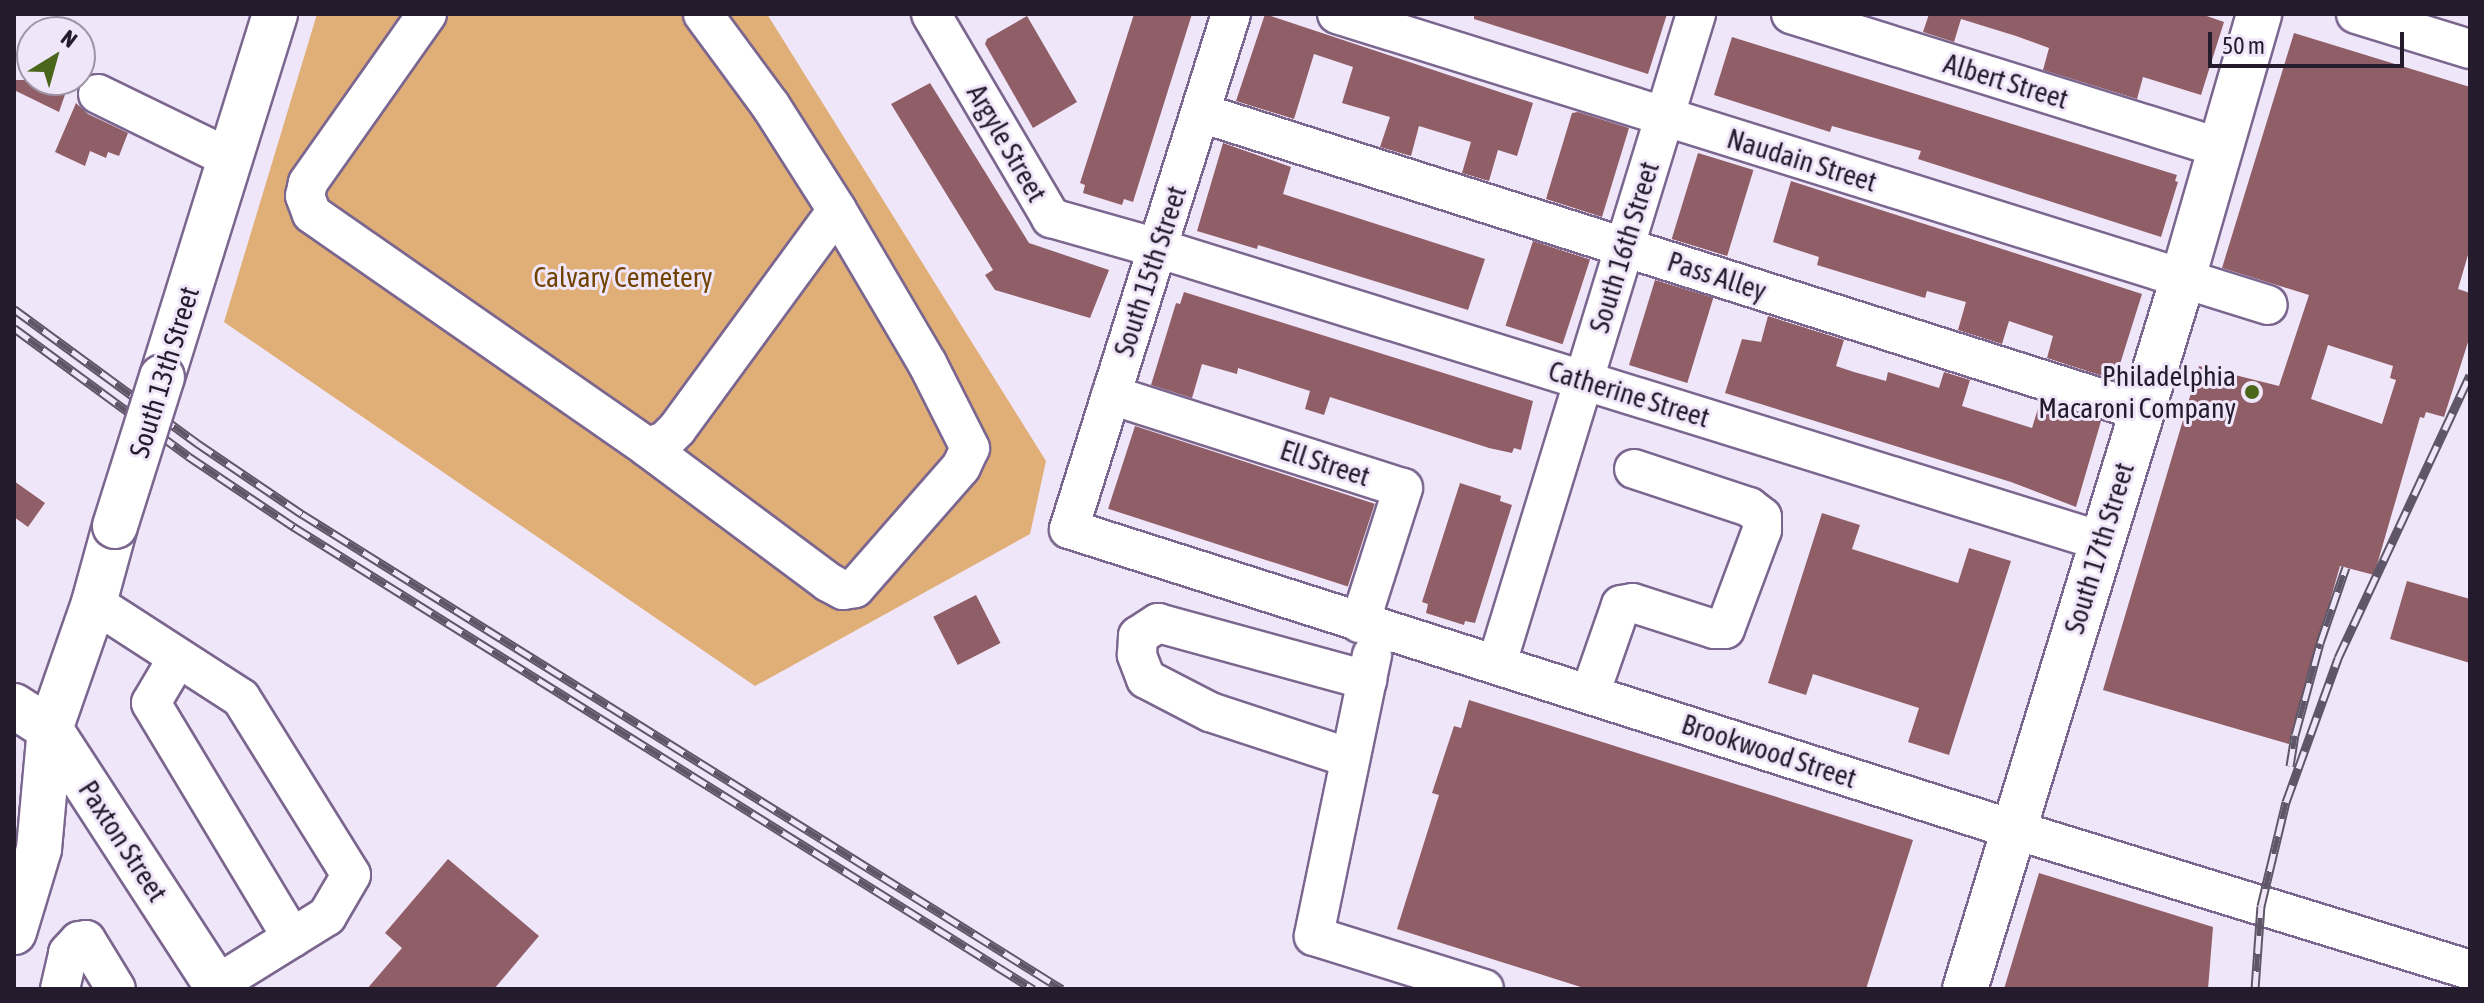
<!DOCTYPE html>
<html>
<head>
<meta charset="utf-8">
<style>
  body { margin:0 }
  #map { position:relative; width:2484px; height:1003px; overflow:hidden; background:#f0e6f9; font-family:"Asap Condensed",sans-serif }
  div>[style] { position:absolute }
  .green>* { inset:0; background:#e0ae77 }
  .building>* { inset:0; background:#905e67; transform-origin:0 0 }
  .roads { filter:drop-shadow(2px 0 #7b668f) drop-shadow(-2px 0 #7b668f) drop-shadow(0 2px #7b668f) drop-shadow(0 -2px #7b668f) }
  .minor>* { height:38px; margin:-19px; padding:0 19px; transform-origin:19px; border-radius:19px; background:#fff }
  .major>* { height:44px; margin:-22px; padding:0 22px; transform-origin:22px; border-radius:22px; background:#fff }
  .highway>* { height:44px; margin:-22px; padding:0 22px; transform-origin:22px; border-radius:22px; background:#fff }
  .rail>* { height:9px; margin-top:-4.5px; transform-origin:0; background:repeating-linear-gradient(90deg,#f0e6f9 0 18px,#5f5667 0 36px); box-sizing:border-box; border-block:2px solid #5f5667 }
  .bridges { filter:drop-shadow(2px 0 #7b668f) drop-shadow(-2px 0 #7b668f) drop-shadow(0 2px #7b668f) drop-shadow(0 -2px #7b668f) }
  .major-bridge>* { height:44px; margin:-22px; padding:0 22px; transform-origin:22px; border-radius:22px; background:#fff }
  .dots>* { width:22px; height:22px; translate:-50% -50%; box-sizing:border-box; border:4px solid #f0e6f9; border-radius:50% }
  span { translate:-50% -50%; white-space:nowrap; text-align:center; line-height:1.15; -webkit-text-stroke:6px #f0e6f9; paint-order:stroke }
  .street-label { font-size:28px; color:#241c2c }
  .park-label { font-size:28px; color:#704300 }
  .poi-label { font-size:28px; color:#241c2c }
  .right { translate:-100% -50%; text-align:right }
  .frame { position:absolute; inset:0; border:16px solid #241c2c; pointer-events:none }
  .north { position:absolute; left:16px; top:16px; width:80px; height:80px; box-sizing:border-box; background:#f0e6f9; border:2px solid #9e95a7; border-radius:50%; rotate:37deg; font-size:22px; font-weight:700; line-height:32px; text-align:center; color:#241c2c }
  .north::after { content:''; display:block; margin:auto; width:28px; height:36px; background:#49661a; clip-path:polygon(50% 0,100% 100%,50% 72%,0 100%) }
  .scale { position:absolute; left:2208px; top:32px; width:196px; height:36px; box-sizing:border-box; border:4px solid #241c2c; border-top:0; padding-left:10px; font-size:24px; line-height:28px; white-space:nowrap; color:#241c2c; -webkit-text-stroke:6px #f0e6f9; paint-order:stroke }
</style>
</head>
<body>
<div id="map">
  <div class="green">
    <div style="clip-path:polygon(317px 14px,767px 14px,1046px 461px,1030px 534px,755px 686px,224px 322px)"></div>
  </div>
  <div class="building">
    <div style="clip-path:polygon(1134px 14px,1192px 14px,1133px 202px,1124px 199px,1122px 205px,1083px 193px,1085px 185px,1080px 183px)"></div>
    <div style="clip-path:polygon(1265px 14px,1533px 103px,1517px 156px,1498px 150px,1489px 181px,1462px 173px,1471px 142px,1419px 126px,1411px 156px,1380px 147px,1390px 117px,1342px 103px,1353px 67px,1314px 54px,1294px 119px,1236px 101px)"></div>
    <div style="clip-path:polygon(1474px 14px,1667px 14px,1648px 74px,1474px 19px)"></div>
    <div style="clip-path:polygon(1929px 14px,2201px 14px,2224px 22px,2201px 95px,2143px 77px,2137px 99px,2043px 70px,2049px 48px,2016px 36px,1961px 19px,1954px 42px,1923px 32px)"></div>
    <div style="clip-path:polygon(1027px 16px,1077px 102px,1033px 128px,985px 44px,987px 39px)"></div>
    <div style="clip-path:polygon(evenodd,2294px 33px,2470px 87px,2470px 248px,2458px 289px,2470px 293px,2470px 336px,2444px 417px,2426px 412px,2424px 418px,2420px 417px,2374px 575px,2340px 566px,2289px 744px,2103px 690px,2199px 366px,2279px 386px,2309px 295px,2222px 268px,2294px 33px,2328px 345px,2393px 366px,2390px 378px,2396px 380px,2382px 424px,2311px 399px,2328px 345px)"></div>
    <div style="clip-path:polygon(1732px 37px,2177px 175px,2175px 181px,2178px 182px,2161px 237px,1918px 159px,1921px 151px,1832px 126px,1830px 132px,1714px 95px)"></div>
    <div style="clip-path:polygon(14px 80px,70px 80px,59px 112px,14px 90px)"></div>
    <div style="clip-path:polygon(930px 83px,1029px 243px,1109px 270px,1090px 318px,995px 290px,985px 275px,993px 270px,891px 104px)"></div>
    <div style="clip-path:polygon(76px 103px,88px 114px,128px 133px,119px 156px,108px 152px,106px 158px,90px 151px,85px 166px,55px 152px)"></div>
    <div style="clip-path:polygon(1578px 112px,1629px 128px,1602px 217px,1546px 199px,1572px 113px)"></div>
    <div style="clip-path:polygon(1223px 143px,1291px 167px,1283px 194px,1485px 259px,1468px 310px,1258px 245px,1257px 249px,1197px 231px)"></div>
    <div style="left:1698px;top:153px;width:58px;height:90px;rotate:17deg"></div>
    <div style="clip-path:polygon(1791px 181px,2142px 294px,2115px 380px,2047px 358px,2053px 336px,2009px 321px,2002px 344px,1958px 330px,1966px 302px,1927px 291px,1925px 298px,1817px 265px,1819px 257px,1773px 242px)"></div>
    <div style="left:1533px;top:241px;width:60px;height:89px;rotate:18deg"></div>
    <div style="left:1655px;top:280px;width:61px;height:89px;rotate:17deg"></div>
    <div style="clip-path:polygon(1184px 292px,1533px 401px,1521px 450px,1514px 448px,1512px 453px,1489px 448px,1330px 397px,1324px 415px,1305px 409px,1310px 391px,1238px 368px,1237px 374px,1202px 364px,1192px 398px,1151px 385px,1176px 303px,1180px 304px)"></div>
    <div style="clip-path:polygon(1768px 316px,1844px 340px,1836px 366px,1854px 372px,1886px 381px,1888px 372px,1939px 388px,1944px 372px,1970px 380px,1962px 406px,2032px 428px,2040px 402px,2101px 421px,2076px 507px,2011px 482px,1725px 393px,1742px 339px,1761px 342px)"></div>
    <div style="left:1135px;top:426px;width:252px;height:87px;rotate:18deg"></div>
    <div style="clip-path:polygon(14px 481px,45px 503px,28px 527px,14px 517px)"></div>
    <div style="clip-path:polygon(1460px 483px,1501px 496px,1500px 501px,1512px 505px,1475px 623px,1465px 621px,1464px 625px,1426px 613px,1428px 604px,1422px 602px)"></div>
    <div style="clip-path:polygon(1822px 513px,1860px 525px,1852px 549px,1958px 583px,1969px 548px,2011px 561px,1949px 755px,1908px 742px,1919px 708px,1813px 674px,1806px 695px,1768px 683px)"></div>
    <div style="clip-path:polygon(2407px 581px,2470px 599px,2470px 663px,2390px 639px)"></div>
    <div style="left:976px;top:595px;width:54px;height:48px;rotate:63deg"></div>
    <div style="clip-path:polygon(1469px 700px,1913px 840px,1866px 989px,1587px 989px,1397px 929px,1439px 795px,1432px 793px,1454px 726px,1461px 728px)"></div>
    <div style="clip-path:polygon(448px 859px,539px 936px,494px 989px,367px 989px,402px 948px,385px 933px)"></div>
    <div style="clip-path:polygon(2039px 873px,2213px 927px,2208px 989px,2004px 989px)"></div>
  </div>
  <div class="roads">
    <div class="minor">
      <div style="left:427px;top:14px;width:207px;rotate:125.2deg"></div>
      <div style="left:308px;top:183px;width:13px;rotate:103deg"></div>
      <div style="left:305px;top:196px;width:19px;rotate:69deg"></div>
      <div style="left:312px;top:214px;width:408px;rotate:34.8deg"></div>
      <div style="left:647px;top:447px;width:226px;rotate:36.7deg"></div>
      <div style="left:828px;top:582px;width:17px;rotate:28deg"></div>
      <div style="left:843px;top:590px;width:12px;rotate:-9deg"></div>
      <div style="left:855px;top:588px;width:161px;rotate:-48.8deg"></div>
      <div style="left:961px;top:467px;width:21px;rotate:-65deg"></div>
      <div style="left:970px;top:448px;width:95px;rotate:-116.8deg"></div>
      <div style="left:927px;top:363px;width:178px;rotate:-120.5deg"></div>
      <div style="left:837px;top:210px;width:125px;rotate:-122.5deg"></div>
      <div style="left:770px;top:105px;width:113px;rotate:-126.4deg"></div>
      <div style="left:931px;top:14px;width:237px;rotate:59.5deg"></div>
      <div style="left:1051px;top:218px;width:110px;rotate:15.8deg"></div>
      <div style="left:1157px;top:248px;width:988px;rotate:17.24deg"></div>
      <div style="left:1231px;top:14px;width:540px;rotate:107.46deg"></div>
      <div style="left:1069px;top:529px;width:990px;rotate:17.65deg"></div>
      <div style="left:2012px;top:829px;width:479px;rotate:17.1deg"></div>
      <div style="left:1337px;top:14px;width:975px;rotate:17.36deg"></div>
      <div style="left:1791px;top:14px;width:449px;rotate:17.3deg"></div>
      <div style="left:2356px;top:14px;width:119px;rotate:17.1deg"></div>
      <div style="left:98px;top:94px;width:148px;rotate:26deg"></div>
      <div style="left:1201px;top:113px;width:986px;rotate:17.59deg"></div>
      <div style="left:1111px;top:395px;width:306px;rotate:17.7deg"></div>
      <div style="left:1403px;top:488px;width:142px;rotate:107.7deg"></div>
      <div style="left:647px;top:447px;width:19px;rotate:-18deg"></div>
      <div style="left:665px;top:441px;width:17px;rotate:-45deg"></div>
      <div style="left:677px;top:429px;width:271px;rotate:-53.8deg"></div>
      <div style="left:94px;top:603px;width:175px;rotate:32.9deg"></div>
      <div style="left:241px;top:698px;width:208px;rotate:58.1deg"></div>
      <div style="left:351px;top:875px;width:48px;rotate:120.3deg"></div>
      <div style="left:327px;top:916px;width:131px;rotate:148.1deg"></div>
      <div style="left:1372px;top:655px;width:287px;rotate:101.7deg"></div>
      <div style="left:1314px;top:936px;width:178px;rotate:17.3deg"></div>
      <div style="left:177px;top:659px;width:51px;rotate:120.6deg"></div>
      <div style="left:151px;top:703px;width:274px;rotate:59deg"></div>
      <div style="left:1497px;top:663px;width:679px;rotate:-72.95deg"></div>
      <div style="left:1590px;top:694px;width:94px;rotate:-70.8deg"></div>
      <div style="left:1621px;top:605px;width:12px;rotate:-9deg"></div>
      <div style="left:1633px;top:603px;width:85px;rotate:17.8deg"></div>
      <div style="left:1714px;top:629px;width:11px"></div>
      <div style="left:1725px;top:629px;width:106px;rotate:-69.5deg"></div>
      <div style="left:1762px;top:530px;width:13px;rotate:-90deg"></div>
      <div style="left:1762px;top:517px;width:16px;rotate:-142deg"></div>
      <div style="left:1749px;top:507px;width:121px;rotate:-161.7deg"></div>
      <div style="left:1350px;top:758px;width:147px;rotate:-161.8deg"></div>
      <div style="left:1210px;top:712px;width:72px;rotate:-152.7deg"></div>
      <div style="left:1146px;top:679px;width:26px;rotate:-111deg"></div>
      <div style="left:1137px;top:655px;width:19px;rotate:-87deg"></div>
      <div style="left:1138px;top:636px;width:24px;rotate:-33deg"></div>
      <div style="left:1158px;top:623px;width:217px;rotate:15.3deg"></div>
      <div style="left:60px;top:989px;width:37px;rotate:-77deg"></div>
      <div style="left:68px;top:953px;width:16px;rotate:-47deg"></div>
      <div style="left:79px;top:941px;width:7px;rotate:-8deg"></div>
      <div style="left:86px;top:940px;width:57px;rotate:58.5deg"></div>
    </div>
    <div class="major">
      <div style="left:162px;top:377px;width:380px;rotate:-72.7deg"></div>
      <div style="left:115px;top:526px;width:80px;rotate:105.3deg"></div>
      <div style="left:94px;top:603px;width:133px;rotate:109.2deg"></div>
      <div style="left:50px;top:729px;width:310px;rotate:57deg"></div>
      <div style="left:1965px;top:989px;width:744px;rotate:-72.95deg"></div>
      <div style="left:2183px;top:278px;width:275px;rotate:-73.9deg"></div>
    </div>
    <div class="highway">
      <div style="left:14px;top:706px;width:43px;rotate:32.6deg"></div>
      <div style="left:14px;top:932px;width:87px;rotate:-73.2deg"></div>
      <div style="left:39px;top:849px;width:121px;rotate:-84.8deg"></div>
    </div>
  </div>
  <div class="rail">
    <div style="left:14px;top:309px;width:227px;rotate:36.2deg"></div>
    <div style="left:197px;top:443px;width:127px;rotate:34.1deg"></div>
    <div style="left:302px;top:514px;width:896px;rotate:32.01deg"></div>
    <div style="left:14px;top:328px;width:216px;rotate:36.3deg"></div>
    <div style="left:188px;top:456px;width:128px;rotate:33.8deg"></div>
    <div style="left:294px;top:527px;width:872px;rotate:32.01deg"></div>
    <div style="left:2290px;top:766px;width:31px;rotate:-81deg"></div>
    <div style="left:2295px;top:735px;width:95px;rotate:-74.8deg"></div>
    <div style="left:2320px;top:643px;width:80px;rotate:-71.1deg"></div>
    <div style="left:2255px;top:989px;width:83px;rotate:-85.9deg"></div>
    <div style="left:2261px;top:906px;width:107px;rotate:-76.5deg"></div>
    <div style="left:2286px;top:802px;width:153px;rotate:-70.1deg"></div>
    <div style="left:2338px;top:658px;width:312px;rotate:-65deg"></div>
  </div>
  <div class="bridges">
    <div class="major-bridge">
      <div style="left:115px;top:526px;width:156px;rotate:-72.5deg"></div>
    </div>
  </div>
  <div class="dots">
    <div style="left:2252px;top:392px;background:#49661a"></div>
  </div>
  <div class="street-label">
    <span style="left:2006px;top:81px;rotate:17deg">Albert Street</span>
    <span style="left:1007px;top:143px;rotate:60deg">Argyle Street</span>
    <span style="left:1802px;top:160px;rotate:17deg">Naudain Street</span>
    <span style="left:1624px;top:247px;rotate:-73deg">South 16th Street</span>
    <span style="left:1150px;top:271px;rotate:-72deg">South 15th Street</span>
    <span style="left:1717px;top:276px;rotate:18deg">Pass Alley</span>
    <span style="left:164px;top:372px;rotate:-73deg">South 13th Street</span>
    <span style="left:1629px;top:394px;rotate:17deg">Catherine Street</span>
    <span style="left:1325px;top:463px;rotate:18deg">Ell Street</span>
    <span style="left:2099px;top:548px;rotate:-73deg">South 17th Street</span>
    <span style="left:1769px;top:751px;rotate:18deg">Brookwood Street</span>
    <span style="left:123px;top:841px;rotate:57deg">Paxton Street</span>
  </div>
  <div class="park-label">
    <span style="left:623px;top:277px">Calvary Cemetery</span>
  </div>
  <div class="poi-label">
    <span class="right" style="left:2236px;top:392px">Philadelphia<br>Macaroni Company</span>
  </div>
  <div class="frame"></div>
  <div class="north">N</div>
  <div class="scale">50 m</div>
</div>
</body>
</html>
